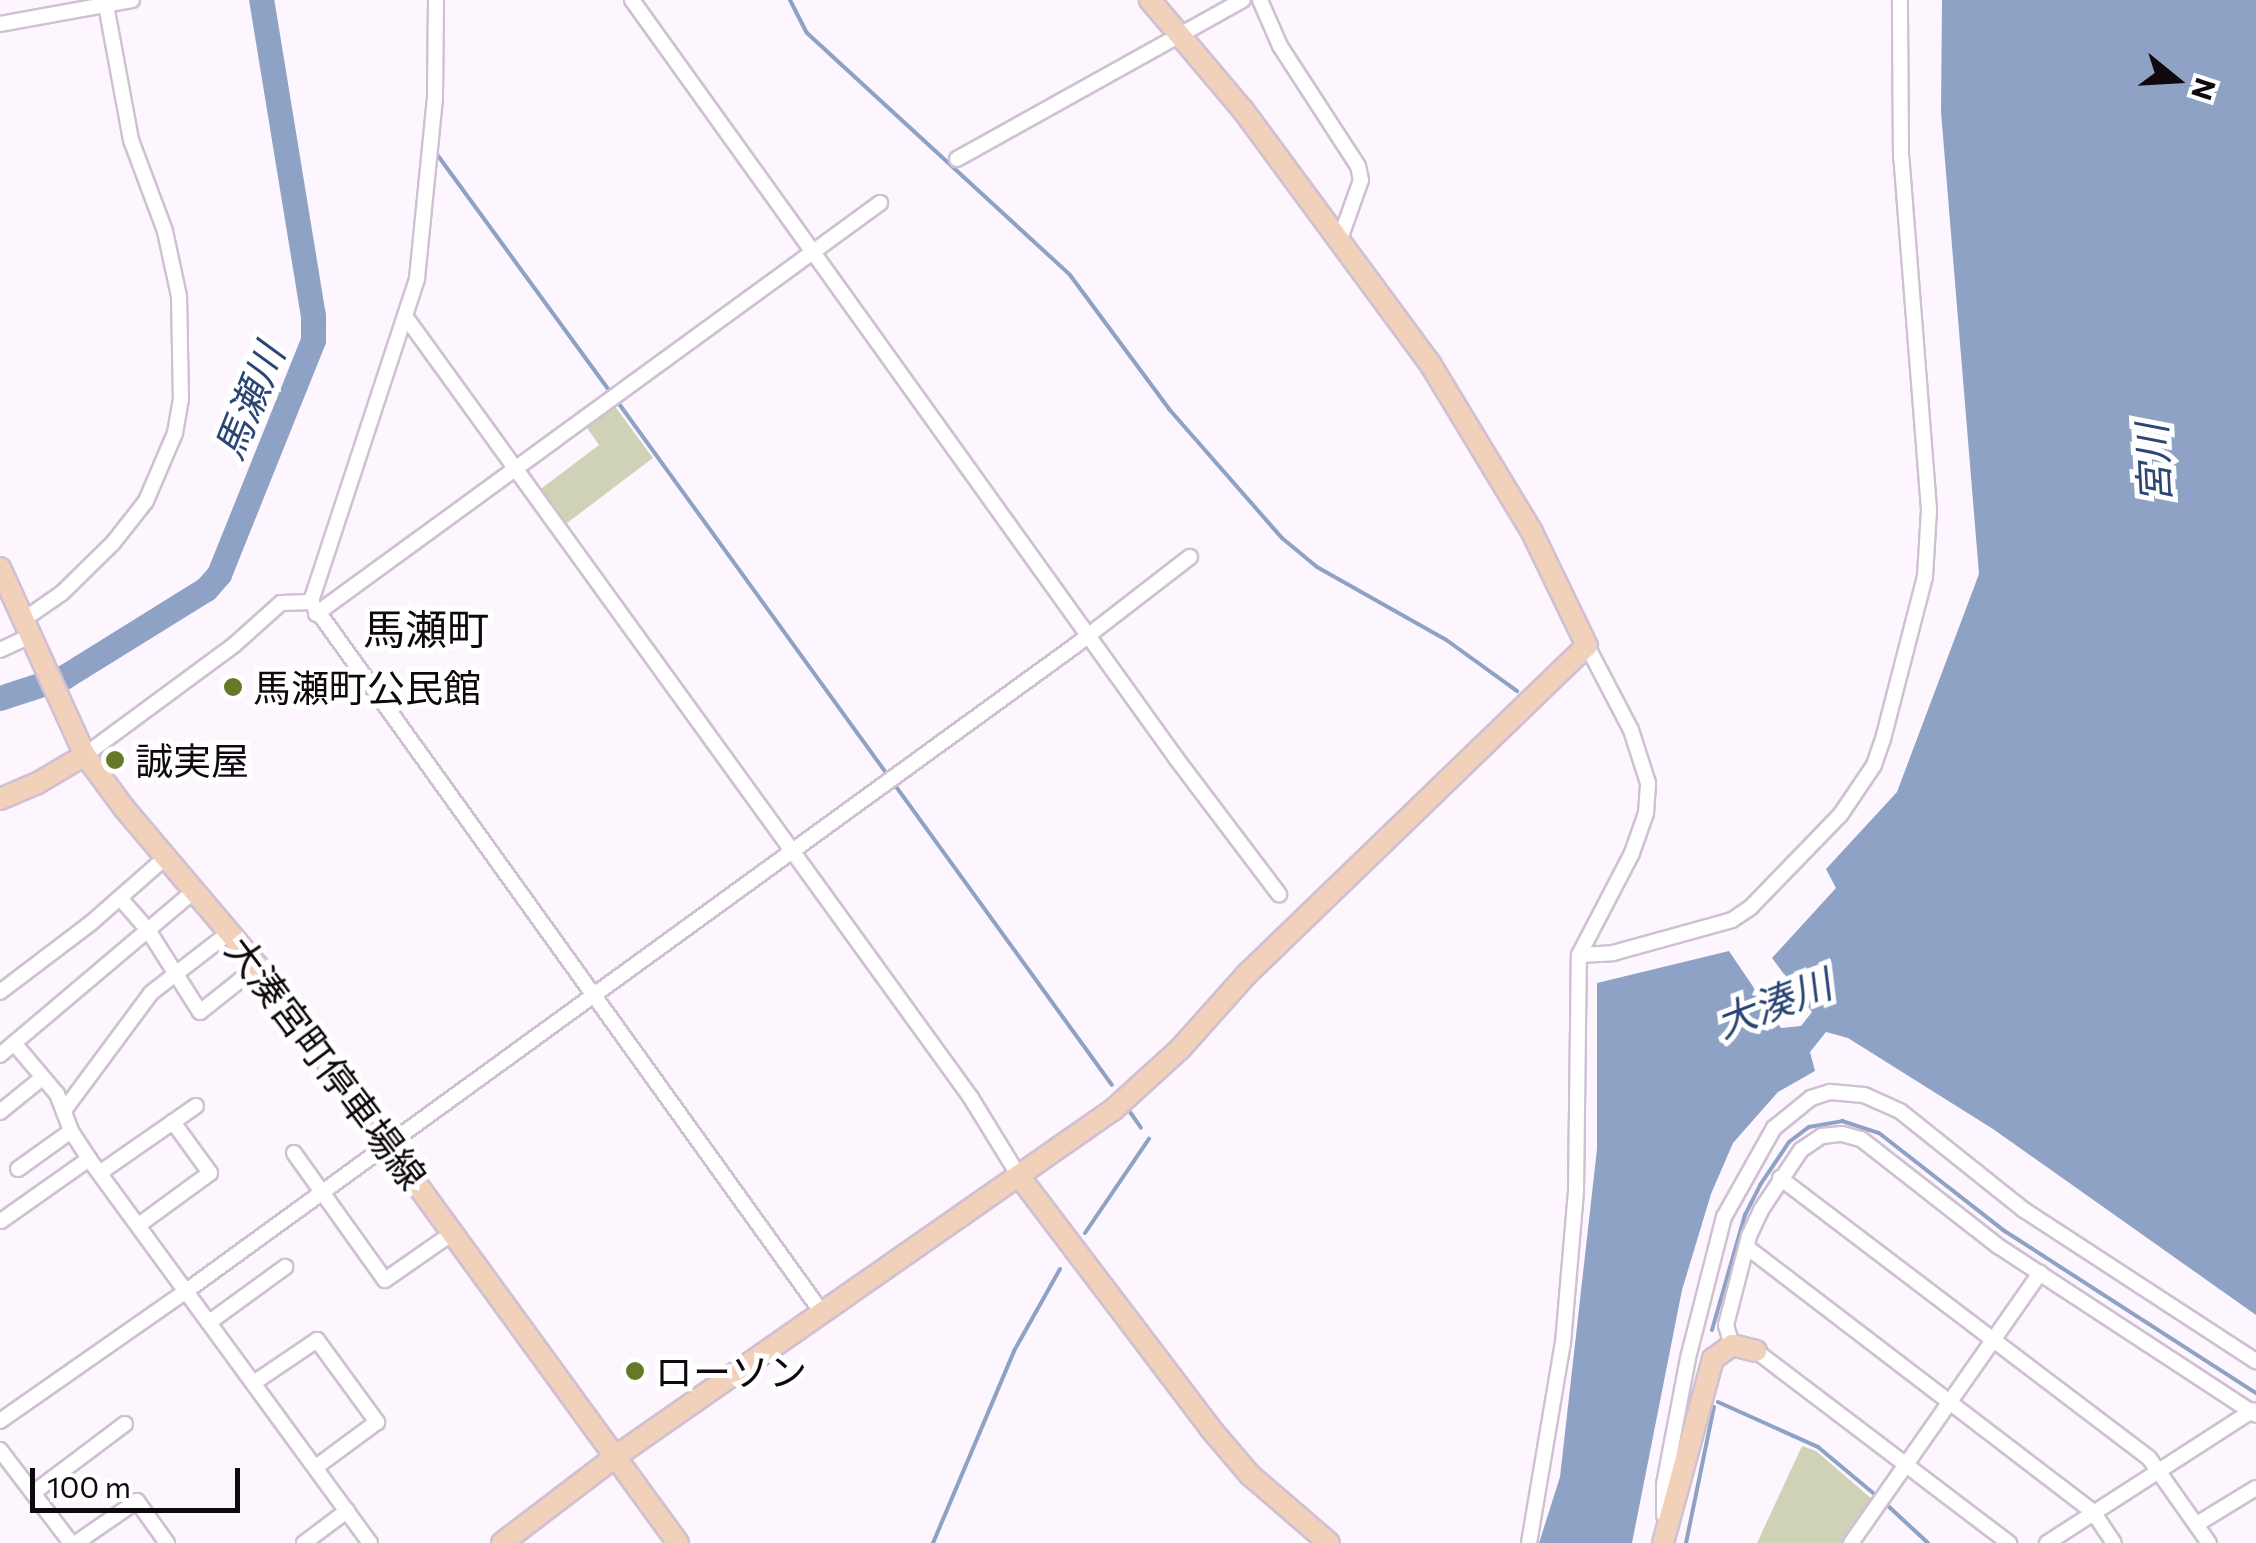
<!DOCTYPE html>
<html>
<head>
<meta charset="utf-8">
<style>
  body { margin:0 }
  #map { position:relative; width:2256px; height:1543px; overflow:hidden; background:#fdf6fe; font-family:Commissioner,"Noto Sans JP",sans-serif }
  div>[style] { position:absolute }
  .green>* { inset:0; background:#cfd2b6 }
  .water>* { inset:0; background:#8da2c4 }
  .stream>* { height:4px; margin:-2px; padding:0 2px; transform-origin:2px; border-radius:2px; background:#8da2c4 }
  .river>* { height:25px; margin:-12.5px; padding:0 12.5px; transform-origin:12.5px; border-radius:12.5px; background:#8da2c4 }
  .roads { filter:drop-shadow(2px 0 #d0c0d3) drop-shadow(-2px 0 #d0c0d3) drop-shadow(0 2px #d0c0d3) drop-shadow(0 -2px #d0c0d3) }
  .street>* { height:14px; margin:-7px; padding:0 7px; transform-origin:7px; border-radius:7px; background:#fff }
  .secondary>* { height:20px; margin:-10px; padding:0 10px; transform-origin:10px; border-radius:10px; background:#f2d1ba }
  .dots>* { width:28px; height:28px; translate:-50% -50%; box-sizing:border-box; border:5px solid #fff; border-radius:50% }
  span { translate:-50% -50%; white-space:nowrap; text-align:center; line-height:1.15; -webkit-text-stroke:10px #fff; paint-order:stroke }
  .poi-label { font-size:38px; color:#0f090f }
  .left { translate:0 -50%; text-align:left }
  .street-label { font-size:38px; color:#0f090f }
  .water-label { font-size:40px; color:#2b4675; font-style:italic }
  .quarter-label { font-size:42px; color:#0f090f }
  .north { position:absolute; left:2126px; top:30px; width:100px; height:100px; -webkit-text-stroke:8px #fff; paint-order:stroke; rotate:108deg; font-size:28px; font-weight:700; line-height:40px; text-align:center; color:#0f090f }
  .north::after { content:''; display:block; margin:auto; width:35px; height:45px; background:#0f090f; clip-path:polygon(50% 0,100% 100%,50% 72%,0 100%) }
  .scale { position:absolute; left:30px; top:1468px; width:210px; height:45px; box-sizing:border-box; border:5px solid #0f090f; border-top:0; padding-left:12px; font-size:30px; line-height:35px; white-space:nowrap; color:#0f090f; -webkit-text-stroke:8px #fff; paint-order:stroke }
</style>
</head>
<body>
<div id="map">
  <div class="green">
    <div style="clip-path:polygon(611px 401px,653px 458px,563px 526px,538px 491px,599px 445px,583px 422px)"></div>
    <div style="clip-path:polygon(1802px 1446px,1816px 1451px,1872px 1499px,1845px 1543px,1757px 1543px)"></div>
  </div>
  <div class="water">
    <div style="clip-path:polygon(1942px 0,2256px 0,2256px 1315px,1993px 1129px,1848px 1038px,1826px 1032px,1810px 1052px,1815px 1071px,1778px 1092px,1733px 1143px,1711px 1194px,1682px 1290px,1632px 1543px,1539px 1543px,1560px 1477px,1597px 1149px,1597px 983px,1729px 951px,1781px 1028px,1801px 1026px,1812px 1012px,1772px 958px,1836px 888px,1826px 869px,1897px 792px,1979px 574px,1941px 112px)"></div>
  </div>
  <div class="stream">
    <div style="left:790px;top:0;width:37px;rotate:63deg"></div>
    <div style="left:807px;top:33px;width:357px;rotate:42.6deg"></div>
    <div style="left:1070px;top:275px;width:167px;rotate:53.5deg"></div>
    <div style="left:1169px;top:409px;width:171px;rotate:48.8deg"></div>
    <div style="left:1282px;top:538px;width:45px;rotate:39.6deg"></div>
    <div style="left:1317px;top:567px;width:147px;rotate:29.4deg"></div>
    <div style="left:1445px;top:639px;width:89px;rotate:35.8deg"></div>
    <div style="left:436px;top:153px;width:297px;rotate:53.9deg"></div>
    <div style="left:617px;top:401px;width:844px;rotate:54.11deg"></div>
    <div style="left:1130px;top:1112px;width:19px;rotate:55deg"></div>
    <div style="left:1085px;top:1233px;width:114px;rotate:-55.8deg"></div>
    <div style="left:1712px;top:1330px;width:120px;rotate:-74deg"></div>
    <div style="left:1745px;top:1215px;width:34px;rotate:-63deg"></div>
    <div style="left:1760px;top:1185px;width:52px;rotate:-56deg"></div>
    <div style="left:1789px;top:1142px;width:25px;rotate:-37deg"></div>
    <div style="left:1809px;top:1127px;width:34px;rotate:-10deg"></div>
    <div style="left:1842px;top:1121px;width:39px;rotate:18deg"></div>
    <div style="left:1879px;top:1133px;width:157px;rotate:38deg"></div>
    <div style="left:2003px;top:1230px;width:301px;rotate:32.8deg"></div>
    <div style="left:1718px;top:1402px;width:110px;rotate:24.2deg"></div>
    <div style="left:1818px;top:1447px;width:80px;rotate:39.9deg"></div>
    <div style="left:1886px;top:1504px;width:57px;rotate:42.9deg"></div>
    <div style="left:933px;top:1543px;width:208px;rotate:-67.1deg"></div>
    <div style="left:1014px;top:1351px;width:94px;rotate:-60.7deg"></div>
    <div style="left:1686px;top:1543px;width:139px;rotate:-78.4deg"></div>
  </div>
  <div class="river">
    <div style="left:0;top:698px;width:67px;rotate:-18.2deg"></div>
    <div style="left:64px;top:677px;width:167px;rotate:-31.8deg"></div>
    <div style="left:206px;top:589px;width:20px;rotate:-49deg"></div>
    <div style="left:219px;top:574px;width:252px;rotate:-68.1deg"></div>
    <div style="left:313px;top:340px;width:24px;rotate:-90deg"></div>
    <div style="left:313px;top:316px;width:320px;rotate:-99.3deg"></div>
  </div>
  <div class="roads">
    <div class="street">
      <div style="left:436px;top:0;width:98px;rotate:90.6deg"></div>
      <div style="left:435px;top:98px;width:182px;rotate:95.7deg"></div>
      <div style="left:417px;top:279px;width:340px;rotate:108.2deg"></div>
      <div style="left:311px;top:602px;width:877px;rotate:54.28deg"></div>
      <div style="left:632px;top:0;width:933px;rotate:54.33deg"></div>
      <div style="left:1176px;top:758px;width:171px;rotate:52.9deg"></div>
      <div style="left:1260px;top:0;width:50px;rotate:66.5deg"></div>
      <div style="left:1280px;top:46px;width:143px;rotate:57deg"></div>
      <div style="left:1358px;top:166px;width:14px;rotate:78deg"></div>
      <div style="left:1361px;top:180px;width:63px;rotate:109.6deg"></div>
      <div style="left:0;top:24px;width:134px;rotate:-10.3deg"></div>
      <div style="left:957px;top:159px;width:327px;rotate:-29.1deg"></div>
      <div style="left:405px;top:316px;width:965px;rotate:54.1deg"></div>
      <div style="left:971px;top:1098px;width:92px;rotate:58.4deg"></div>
      <div style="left:316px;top:614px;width:698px;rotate:-36.08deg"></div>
      <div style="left:23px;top:620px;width:47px;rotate:-34.7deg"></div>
      <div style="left:62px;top:593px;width:71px;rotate:-44.4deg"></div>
      <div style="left:113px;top:543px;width:53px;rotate:-51.8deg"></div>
      <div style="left:146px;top:501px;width:74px;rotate:-66.9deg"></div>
      <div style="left:175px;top:433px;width:34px;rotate:-80deg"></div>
      <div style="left:181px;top:400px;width:104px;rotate:-91.1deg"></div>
      <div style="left:179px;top:296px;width:66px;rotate:-102.2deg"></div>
      <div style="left:165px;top:231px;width:97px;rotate:-110.5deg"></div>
      <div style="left:131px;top:140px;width:142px;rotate:-100.5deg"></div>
      <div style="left:0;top:650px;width:33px;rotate:-25deg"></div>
      <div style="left:85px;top:755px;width:185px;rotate:-36.4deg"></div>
      <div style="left:234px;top:645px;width:63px;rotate:-41.8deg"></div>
      <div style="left:281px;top:603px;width:30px;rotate:-2deg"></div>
      <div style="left:120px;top:898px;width:43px;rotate:48.8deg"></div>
      <div style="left:148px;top:930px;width:97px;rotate:57.6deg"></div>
      <div style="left:200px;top:1012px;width:74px;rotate:-38.4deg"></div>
      <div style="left:1579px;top:955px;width:115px;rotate:-62.5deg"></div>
      <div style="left:1632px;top:853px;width:42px;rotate:-70.7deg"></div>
      <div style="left:1646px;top:813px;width:30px;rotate:-86deg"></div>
      <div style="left:1648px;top:783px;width:56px;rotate:-107.8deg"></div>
      <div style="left:1631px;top:730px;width:95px;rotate:-117.6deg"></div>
      <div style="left:0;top:992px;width:114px;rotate:-37.2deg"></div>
      <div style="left:91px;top:923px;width:100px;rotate:-41.3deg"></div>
      <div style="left:14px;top:1043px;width:67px;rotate:49.9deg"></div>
      <div style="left:57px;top:1094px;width:40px;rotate:69deg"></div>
      <div style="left:71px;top:1131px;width:33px;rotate:57deg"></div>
      <div style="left:89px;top:1159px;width:476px;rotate:53.8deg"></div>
      <div style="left:0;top:1055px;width:255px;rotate:-40.2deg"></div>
      <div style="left:65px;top:1109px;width:144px;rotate:-53.4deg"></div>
      <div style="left:151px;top:993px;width:100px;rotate:-37.7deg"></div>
      <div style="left:0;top:1112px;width:54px;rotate:-39deg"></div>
      <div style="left:173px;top:1122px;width:28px;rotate:-35deg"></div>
      <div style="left:294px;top:1153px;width:156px;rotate:54.4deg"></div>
      <div style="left:385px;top:1280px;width:84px;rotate:-34.8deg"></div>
      <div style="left:18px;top:1169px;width:65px;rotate:-35.6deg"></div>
      <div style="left:101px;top:1172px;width:88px;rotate:-34.8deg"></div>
      <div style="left:173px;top:1122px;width:63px;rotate:54deg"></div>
      <div style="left:210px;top:1173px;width:88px;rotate:143.8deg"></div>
      <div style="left:1780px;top:1178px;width:463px;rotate:37.2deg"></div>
      <div style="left:2149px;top:1458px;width:104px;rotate:54.8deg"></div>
      <div style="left:1px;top:1221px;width:108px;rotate:-35.2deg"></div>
      <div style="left:1748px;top:1248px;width:434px;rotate:37.4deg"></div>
      <div style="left:2093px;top:1512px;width:37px;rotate:56deg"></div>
      <div style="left:211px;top:1321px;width:92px;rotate:-36.1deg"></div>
      <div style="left:1732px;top:1345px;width:21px;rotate:-107deg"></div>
      <div style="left:1726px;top:1325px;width:92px;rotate:-75.5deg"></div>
      <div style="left:1749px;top:1236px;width:29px;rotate:-65deg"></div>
      <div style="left:1761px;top:1210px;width:72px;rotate:-56.3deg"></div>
      <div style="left:1801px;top:1150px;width:25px;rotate:-34deg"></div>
      <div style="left:1822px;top:1136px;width:20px;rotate:-6deg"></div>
      <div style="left:1842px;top:1134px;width:20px;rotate:15deg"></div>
      <div style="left:1861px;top:1139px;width:174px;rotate:38deg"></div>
      <div style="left:1998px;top:1246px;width:308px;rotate:33.2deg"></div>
      <div style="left:1756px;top:1351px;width:318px;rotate:37.2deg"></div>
      <div style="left:255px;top:1382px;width:75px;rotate:-34.1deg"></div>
      <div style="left:317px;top:1340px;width:102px;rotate:53.8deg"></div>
      <div style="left:377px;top:1422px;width:76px;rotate:143.6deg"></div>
      <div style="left:0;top:1421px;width:231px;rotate:-34.9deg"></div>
      <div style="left:189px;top:1289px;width:1096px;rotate:-35.98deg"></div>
      <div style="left:1076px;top:645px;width:144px;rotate:-37.7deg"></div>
      <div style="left:0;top:1450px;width:117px;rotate:52.6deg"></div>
      <div style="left:33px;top:1493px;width:115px;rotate:-36.9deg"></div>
      <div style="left:1664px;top:1515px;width:31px;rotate:-90deg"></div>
      <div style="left:1664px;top:1484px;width:128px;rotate:-79.2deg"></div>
      <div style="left:1688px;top:1358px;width:146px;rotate:-75.7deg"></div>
      <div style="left:1724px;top:1217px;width:102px;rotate:-60.7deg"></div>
      <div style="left:1774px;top:1128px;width:48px;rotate:-39deg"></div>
      <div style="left:1811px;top:1098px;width:20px;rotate:-18deg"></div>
      <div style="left:1830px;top:1092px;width:34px;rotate:5deg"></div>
      <div style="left:1864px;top:1095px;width:39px;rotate:24deg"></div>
      <div style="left:1900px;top:1111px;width:159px;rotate:38.6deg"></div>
      <div style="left:2024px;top:1210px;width:277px;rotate:33.1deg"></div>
      <div style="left:2197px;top:1524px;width:69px;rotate:-31.4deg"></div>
      <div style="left:76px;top:1543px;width:74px;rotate:-34.5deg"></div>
      <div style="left:137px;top:1501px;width:52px;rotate:54.5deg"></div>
      <div style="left:304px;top:1543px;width:54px;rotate:-36.7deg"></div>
      <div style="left:1529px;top:1543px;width:203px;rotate:-80.4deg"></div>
      <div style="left:1563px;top:1343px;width:153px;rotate:-85.1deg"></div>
      <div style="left:1576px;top:1191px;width:236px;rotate:-89.3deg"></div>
      <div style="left:1579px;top:955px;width:34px;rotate:-3deg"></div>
      <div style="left:1613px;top:953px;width:123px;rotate:-15.5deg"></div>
      <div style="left:1732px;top:920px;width:23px;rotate:-34deg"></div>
      <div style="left:1751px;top:907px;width:129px;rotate:-45.9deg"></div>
      <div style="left:1841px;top:814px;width:59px;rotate:-56deg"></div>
      <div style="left:1874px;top:765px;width:28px;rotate:-71deg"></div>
      <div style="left:1883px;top:739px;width:167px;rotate:-75.5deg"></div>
      <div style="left:1925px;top:577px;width:68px;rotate:-86.6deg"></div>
      <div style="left:1929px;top:509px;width:353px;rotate:-94.5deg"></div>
      <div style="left:1901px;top:157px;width:157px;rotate:-90.4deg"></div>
      <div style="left:1851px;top:1543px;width:330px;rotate:-55deg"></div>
      <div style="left:2047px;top:1543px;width:245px;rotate:-32.8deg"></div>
    </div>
    <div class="secondary">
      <div style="left:0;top:568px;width:205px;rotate:65.6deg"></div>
      <div style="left:85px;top:755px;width:66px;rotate:53.7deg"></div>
      <div style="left:124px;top:808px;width:211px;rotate:49.8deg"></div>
      <div style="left:260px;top:969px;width:710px;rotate:53.94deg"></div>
      <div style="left:0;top:799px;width:39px;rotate:-23deg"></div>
      <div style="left:36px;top:784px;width:57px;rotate:-30.6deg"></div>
      <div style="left:1019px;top:1176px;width:316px;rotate:52.8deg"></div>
      <div style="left:1210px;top:1428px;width:62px;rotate:49.6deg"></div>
      <div style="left:1250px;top:1475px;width:104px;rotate:40.7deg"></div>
      <div style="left:502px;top:1543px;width:142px;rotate:-37.3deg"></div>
      <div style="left:615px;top:1457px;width:608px;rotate:-34.89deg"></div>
      <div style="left:1114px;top:1109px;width:89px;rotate:-42.3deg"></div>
      <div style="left:1180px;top:1049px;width:101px;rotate:-48.2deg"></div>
      <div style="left:1247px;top:974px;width:472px;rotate:-44deg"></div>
      <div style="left:1587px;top:646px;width:127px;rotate:-115.8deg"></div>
      <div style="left:1532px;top:532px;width:195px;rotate:-121.2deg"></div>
      <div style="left:1431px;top:365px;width:318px;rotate:-126.4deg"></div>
      <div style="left:1242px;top:109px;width:143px;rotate:-130.2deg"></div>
      <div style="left:1663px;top:1543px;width:191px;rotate:-74.8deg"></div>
      <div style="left:1713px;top:1359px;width:24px;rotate:-36deg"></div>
      <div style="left:1732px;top:1345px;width:25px;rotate:14deg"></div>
    </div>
  </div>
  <div class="dots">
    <div style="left:233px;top:687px;background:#657929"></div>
    <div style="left:115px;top:760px;background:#657929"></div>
    <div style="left:635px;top:1371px;background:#657929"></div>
  </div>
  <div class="poi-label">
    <span class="left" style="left:253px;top:687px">馬瀬町公民館</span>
    <span class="left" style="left:135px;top:760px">誠実屋</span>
    <span class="left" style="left:655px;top:1371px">ローソン</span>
  </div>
  <div class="street-label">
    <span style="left:327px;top:1062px;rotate:53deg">大湊宮町停車場線</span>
  </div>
  <div class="water-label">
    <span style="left:248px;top:401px;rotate:-68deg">馬瀬川</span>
    <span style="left:2152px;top:464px;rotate:-93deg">宮川</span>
    <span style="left:1773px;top:1002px;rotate:-21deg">大湊川</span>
  </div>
  <div class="quarter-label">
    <span style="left:426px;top:628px">馬瀬町</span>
  </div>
  <div class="north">N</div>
  <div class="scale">100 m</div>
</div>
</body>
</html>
